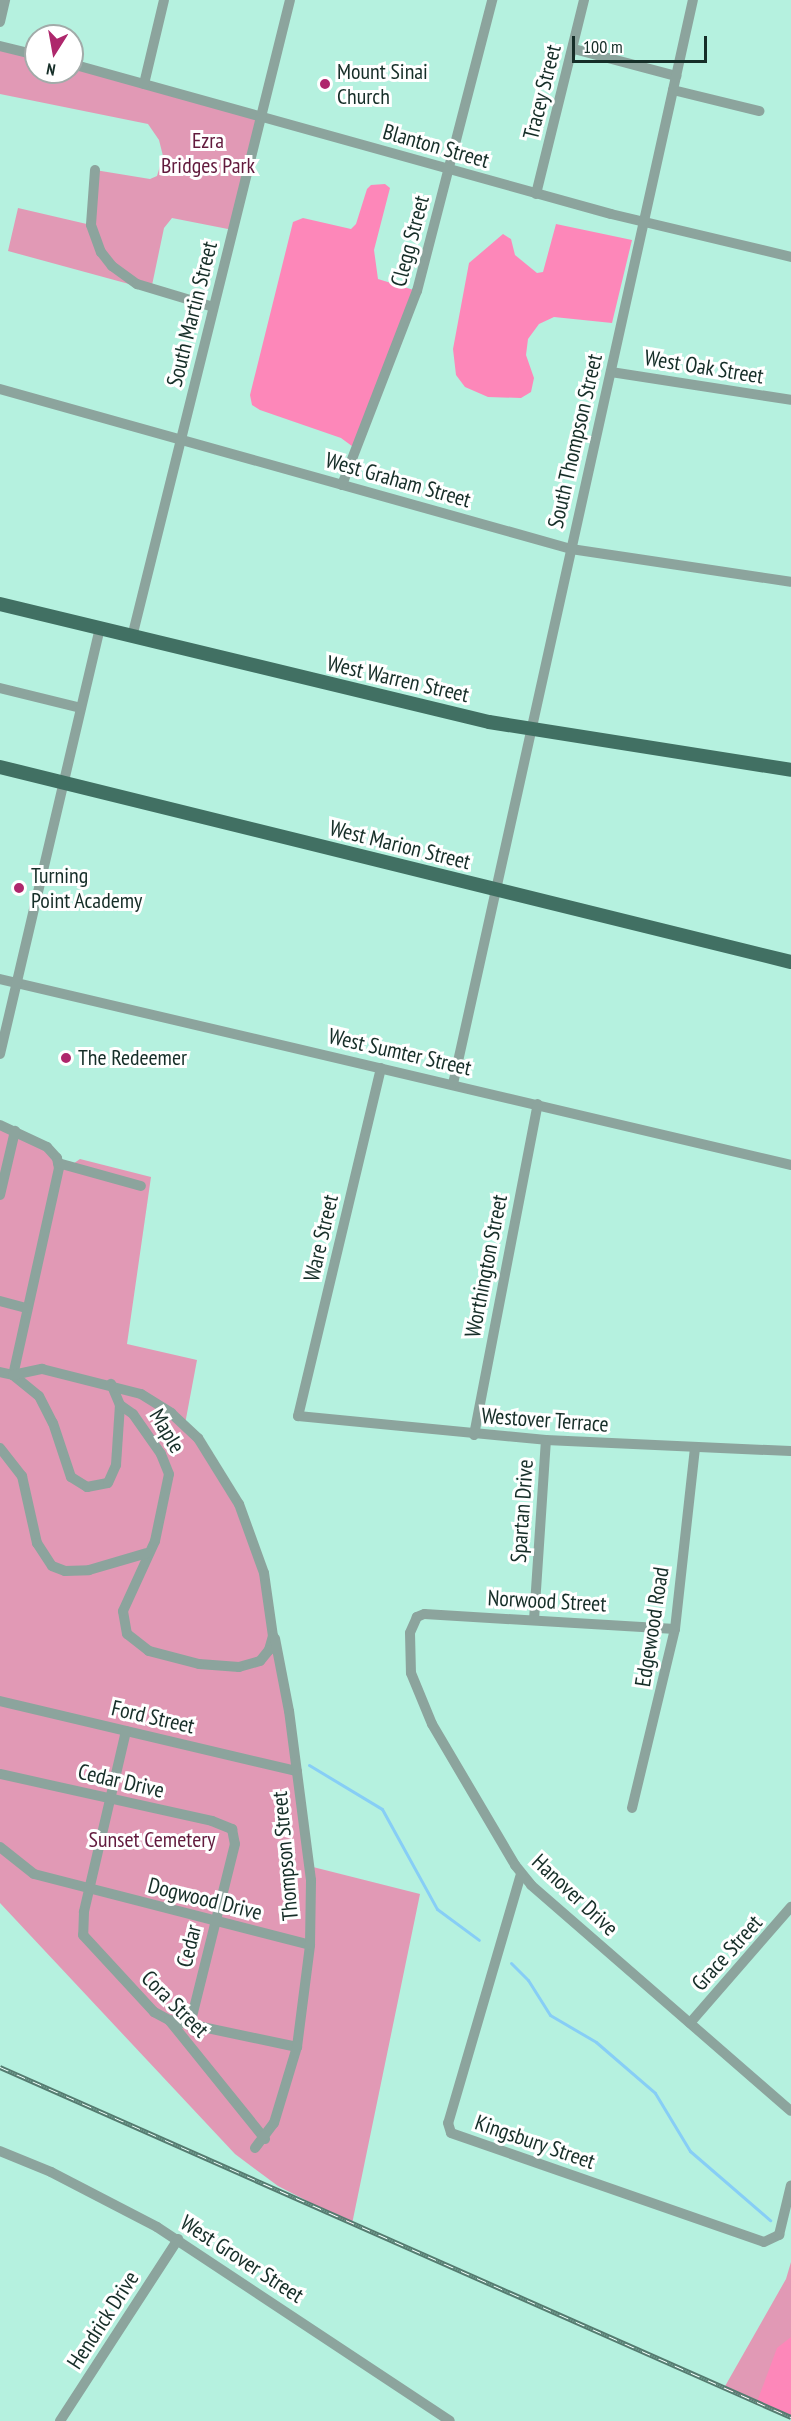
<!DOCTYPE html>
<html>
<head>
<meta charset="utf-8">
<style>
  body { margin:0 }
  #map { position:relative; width:791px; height:2421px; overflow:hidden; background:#b5f1df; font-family:"PT Sans Narrow",sans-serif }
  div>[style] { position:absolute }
  .green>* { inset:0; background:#e199b5 }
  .forest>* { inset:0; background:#fd87b9 }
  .stream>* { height:3px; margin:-1.5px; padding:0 1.5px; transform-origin:1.5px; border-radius:1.5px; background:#87cef6 }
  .minor>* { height:10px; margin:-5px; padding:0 5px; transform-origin:5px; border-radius:5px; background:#8ca49d }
  .major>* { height:14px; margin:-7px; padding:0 7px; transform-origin:7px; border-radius:7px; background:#417063 }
  .rail>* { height:5px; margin-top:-2.5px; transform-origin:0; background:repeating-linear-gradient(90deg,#fff 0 9px,#557b70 0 18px); box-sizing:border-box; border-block:2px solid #557b70 }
  .dots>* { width:16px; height:16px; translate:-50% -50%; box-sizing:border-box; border:3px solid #fff; border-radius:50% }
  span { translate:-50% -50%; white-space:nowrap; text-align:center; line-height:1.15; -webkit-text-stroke:6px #fff; paint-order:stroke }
  .poi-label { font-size:22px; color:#162e28 }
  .left { translate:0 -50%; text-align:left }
  .street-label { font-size:22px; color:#162e28 }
  .park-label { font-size:22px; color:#621a3d }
  .north { position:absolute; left:24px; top:24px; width:60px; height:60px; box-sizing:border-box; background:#fff; border:2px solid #a2aba9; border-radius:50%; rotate:191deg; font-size:16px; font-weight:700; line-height:24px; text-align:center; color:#162e28 }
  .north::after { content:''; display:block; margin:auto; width:21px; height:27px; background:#ae276c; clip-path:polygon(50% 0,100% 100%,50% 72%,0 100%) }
  .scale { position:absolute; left:572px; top:36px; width:135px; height:27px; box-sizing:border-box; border:3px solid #162e28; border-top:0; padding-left:8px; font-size:18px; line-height:21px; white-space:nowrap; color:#162e28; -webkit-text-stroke:4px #fff; paint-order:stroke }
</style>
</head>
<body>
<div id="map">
  <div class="green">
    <div style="clip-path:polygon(0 46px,36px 55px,36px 72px,72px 72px,72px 64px,263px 120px,233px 230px,172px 218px,164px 228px,151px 290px,8px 251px,18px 208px,91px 225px,95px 170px,150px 179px,157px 176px,163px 156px,159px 140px,148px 124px,0 94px)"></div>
    <div style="clip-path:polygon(0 1125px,70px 1166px,80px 1159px,151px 1177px,127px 1344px,197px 1360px,185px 1424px,218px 1468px,264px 1573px,309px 1866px,420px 1894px,352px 2224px,278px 2186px,235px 2154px,0 1903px)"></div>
    <div style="clip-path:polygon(791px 2262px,791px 2417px,724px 2388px,786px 2279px)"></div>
  </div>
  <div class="forest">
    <div style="clip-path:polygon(385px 184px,390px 188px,374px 250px,378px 279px,417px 291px,356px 449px,341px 438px,260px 410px,252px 405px,250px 395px,293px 222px,303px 218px,351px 229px,356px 224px,367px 189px,371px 185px)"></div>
    <div style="clip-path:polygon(556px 224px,632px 240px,612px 323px,554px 317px,539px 324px,528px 339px,526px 355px,534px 378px,531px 392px,521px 398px,488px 397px,465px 387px,456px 375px,453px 349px,469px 263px,503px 234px,511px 239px,515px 255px,537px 273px,543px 272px)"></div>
    <div style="clip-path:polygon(791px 2337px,791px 2417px,757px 2402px,777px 2348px)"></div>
  </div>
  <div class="stream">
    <div style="left:309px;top:1765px;width:85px;rotate:31.1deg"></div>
    <div style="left:382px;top:1809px;width:114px;rotate:61.2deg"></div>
    <div style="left:437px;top:1909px;width:52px;rotate:36.4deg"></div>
    <div style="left:511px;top:1963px;width:24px;rotate:45deg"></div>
    <div style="left:528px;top:1980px;width:41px;rotate:57.8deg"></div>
    <div style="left:550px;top:2015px;width:53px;rotate:30.4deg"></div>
    <div style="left:596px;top:2042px;width:78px;rotate:40.8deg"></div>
    <div style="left:655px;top:2093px;width:68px;rotate:58.9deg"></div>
    <div style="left:690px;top:2151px;width:106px;rotate:40.8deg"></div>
  </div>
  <div class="minor">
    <div style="left:0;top:22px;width:23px;rotate:-77deg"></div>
    <div style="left:0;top:46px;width:37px;rotate:14deg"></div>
    <div style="left:574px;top:49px;width:106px;rotate:14.8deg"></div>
    <div style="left:72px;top:64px;width:559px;rotate:15.55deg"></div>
    <div style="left:611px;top:214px;width:185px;rotate:13.4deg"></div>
    <div style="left:144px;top:84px;width:86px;rotate:-76.6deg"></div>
    <div style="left:673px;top:90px;width:89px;rotate:13.7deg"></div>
    <div style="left:95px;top:170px;width:55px;rotate:94.2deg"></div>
    <div style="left:91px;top:225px;width:29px;rotate:70deg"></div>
    <div style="left:101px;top:252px;width:18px;rotate:52deg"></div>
    <div style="left:112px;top:266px;width:31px;rotate:36deg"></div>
    <div style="left:137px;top:284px;width:79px;rotate:16.8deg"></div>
    <div style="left:536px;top:194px;width:200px;rotate:-76.1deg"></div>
    <div style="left:611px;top:372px;width:182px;rotate:8.8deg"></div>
    <div style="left:0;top:389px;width:593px;rotate:15.65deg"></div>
    <div style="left:571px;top:549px;width:222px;rotate:8.5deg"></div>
    <div style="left:342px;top:485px;width:208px;rotate:-68.9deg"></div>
    <div style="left:417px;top:291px;width:301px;rotate:-75.5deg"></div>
    <div style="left:132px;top:637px;width:656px;rotate:-76.07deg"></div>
    <div style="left:0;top:688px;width:83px;rotate:13.9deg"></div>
    <div style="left:0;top:979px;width:813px;rotate:13.23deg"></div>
    <div style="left:0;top:1054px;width:437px;rotate:-76.8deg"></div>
    <div style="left:381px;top:1068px;width:358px;rotate:103.4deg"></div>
    <div style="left:298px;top:1416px;width:249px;rotate:5.5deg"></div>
    <div style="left:546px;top:1440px;width:245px;rotate:2.6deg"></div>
    <div style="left:453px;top:1084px;width:1110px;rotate:-77.52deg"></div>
    <div style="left:0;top:1125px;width:52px;rotate:25.1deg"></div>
    <div style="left:47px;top:1147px;width:15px;rotate:48deg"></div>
    <div style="left:57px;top:1158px;width:10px;rotate:79deg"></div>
    <div style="left:59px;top:1168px;width:212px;rotate:102.5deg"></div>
    <div style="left:58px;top:1163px;width:86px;rotate:15.5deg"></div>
    <div style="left:0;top:1195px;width:66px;rotate:-76.8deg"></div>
    <div style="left:0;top:1301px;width:27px;rotate:15deg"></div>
    <div style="left:0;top:1372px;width:13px;rotate:13deg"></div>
    <div style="left:13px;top:1375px;width:33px;rotate:39deg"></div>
    <div style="left:39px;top:1396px;width:30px;rotate:63deg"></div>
    <div style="left:53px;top:1423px;width:57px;rotate:71.6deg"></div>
    <div style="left:71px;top:1477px;width:19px;rotate:32deg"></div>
    <div style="left:87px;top:1487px;width:21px;rotate:-11deg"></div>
    <div style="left:108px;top:1483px;width:20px;rotate:-66deg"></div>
    <div style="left:116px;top:1465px;width:60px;rotate:-86.2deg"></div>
    <div style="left:120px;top:1405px;width:23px;rotate:-113deg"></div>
    <div style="left:13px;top:1375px;width:30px;rotate:-12deg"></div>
    <div style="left:42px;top:1369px;width:102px;rotate:14.2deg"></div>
    <div style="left:141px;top:1394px;width:36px;rotate:32deg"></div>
    <div style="left:171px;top:1413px;width:37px;rotate:43deg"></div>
    <div style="left:198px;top:1438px;width:78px;rotate:58.2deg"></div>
    <div style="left:239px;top:1504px;width:73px;rotate:70.1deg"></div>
    <div style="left:264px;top:1573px;width:64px;rotate:81.9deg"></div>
    <div style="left:273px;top:1636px;width:15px;rotate:106deg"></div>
    <div style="left:269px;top:1650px;width:14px;rotate:129deg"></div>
    <div style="left:260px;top:1661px;width:22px;rotate:164deg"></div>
    <div style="left:239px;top:1667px;width:40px;rotate:-175.7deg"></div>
    <div style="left:199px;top:1664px;width:52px;rotate:-165.4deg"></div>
    <div style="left:149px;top:1651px;width:28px;rotate:-142deg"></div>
    <div style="left:127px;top:1634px;width:23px;rotate:-100deg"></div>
    <div style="left:123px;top:1611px;width:77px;rotate:-65.4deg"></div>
    <div style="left:155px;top:1541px;width:68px;rotate:-78.2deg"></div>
    <div style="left:169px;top:1474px;width:22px;rotate:-112deg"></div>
    <div style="left:161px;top:1454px;width:49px;rotate:-125deg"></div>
    <div style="left:133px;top:1414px;width:16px;rotate:-145deg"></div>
    <div style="left:474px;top:1435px;width:337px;rotate:-79.1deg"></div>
    <div style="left:0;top:1448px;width:36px;rotate:52deg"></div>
    <div style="left:22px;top:1476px;width:69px;rotate:77.4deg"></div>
    <div style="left:37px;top:1543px;width:27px;rotate:57deg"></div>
    <div style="left:52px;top:1566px;width:14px;rotate:21deg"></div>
    <div style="left:65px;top:1571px;width:24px;rotate:-2deg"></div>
    <div style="left:89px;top:1570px;width:60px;rotate:-16.3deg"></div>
    <div style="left:534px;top:1620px;width:180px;rotate:-86.2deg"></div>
    <div style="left:675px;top:1629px;width:251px;rotate:-176.6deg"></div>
    <div style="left:424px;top:1614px;width:8px;rotate:157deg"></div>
    <div style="left:417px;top:1617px;width:17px;rotate:114deg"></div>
    <div style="left:410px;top:1633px;width:40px;rotate:88.6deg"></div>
    <div style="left:411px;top:1673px;width:55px;rotate:67.6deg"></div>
    <div style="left:432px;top:1724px;width:164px;rotate:59.5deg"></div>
    <div style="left:515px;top:1865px;width:26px;rotate:51deg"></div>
    <div style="left:531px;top:1885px;width:344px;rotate:41deg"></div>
    <div style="left:0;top:1701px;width:305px;rotate:13.3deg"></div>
    <div style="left:126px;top:1731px;width:186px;rotate:103.1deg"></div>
    <div style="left:84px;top:1912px;width:23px;rotate:92deg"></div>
    <div style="left:83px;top:1935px;width:105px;rotate:47.3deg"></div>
    <div style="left:154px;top:2012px;width:17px;rotate:28deg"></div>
    <div style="left:169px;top:2020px;width:153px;rotate:51.1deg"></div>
    <div style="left:0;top:1774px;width:217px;rotate:12.5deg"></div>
    <div style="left:212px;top:1821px;width:22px;rotate:22deg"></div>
    <div style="left:232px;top:1829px;width:15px;rotate:79deg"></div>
    <div style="left:235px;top:1844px;width:186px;rotate:104deg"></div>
    <div style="left:632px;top:1808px;width:184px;rotate:-76.5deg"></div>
    <div style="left:675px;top:1629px;width:182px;rotate:-83.7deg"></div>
    <div style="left:0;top:1847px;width:43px;rotate:38.5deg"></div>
    <div style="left:34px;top:1874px;width:285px;rotate:14.4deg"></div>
    <div style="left:521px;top:1874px;width:259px;rotate:106.3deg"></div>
    <div style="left:448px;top:2123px;width:10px;rotate:73deg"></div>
    <div style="left:451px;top:2133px;width:331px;rotate:19.2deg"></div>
    <div style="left:764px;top:2242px;width:17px;rotate:-25deg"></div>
    <div style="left:779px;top:2235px;width:51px;rotate:-76.5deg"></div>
    <div style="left:169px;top:2020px;width:131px;rotate:11.9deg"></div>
    <div style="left:690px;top:2023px;width:154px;rotate:-49deg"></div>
    <div style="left:255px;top:2148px;width:31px;rotate:-53deg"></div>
    <div style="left:274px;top:2123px;width:79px;rotate:-73.2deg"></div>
    <div style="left:297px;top:2047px;width:103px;rotate:-82.7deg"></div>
    <div style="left:310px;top:1945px;width:65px;rotate:-89.1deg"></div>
    <div style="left:311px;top:1880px;width:170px;rotate:-97.4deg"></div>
    <div style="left:289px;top:1711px;width:74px;rotate:-100.9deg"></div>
    <div style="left:0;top:2151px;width:55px;rotate:22.4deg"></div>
    <div style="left:51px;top:2172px;width:119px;rotate:27.4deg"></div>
    <div style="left:157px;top:2227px;width:351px;rotate:33.5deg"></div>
    <div style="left:60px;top:2421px;width:217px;rotate:-57deg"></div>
  </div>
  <div class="major">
    <div style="left:0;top:604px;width:503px;rotate:13.57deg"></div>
    <div style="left:489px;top:722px;width:306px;rotate:9deg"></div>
    <div style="left:0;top:767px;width:815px;rotate:13.85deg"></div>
  </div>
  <div class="rail">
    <div style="left:0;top:2067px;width:865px;rotate:23.87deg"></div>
  </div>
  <div class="dots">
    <div style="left:325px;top:84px;background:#ae276c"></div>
    <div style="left:19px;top:888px;background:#ae276c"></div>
    <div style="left:66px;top:1058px;background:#ae276c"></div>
  </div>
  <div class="poi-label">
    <span class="left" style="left:337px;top:84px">Mount Sinai<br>Church</span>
    <span class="left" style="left:31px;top:888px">Turning<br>Point Academy</span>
    <span class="left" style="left:78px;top:1058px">The Redeemer</span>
  </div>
  <div class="street-label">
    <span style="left:542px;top:92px;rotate:-76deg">Tracey Street</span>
    <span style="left:436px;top:146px;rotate:16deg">Blanton Street</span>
    <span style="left:410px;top:241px;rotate:-75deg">Clegg Street</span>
    <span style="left:192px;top:314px;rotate:-76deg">South Martin Street</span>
    <span style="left:704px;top:367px;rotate:9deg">West Oak Street</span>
    <span style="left:575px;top:441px;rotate:-77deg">South Thompson Street</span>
    <span style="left:398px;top:480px;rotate:16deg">West Graham Street</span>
    <span style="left:398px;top:679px;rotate:13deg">West Warren Street</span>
    <span style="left:400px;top:845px;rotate:14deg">West Marion Street</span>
    <span style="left:400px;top:1052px;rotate:13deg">West Sumter Street</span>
    <span style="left:321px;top:1238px;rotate:-77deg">Ware Street</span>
    <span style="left:486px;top:1266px;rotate:-79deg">Worthington Street</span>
    <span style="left:545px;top:1420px;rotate:4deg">Westover Terrace</span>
    <span style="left:167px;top:1431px;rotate:59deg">Maple</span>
    <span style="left:522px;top:1511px;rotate:-86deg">Spartan Drive</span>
    <span style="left:547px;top:1601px;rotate:3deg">Norwood Street</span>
    <span style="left:652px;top:1627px;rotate:-81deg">Edgewood Road</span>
    <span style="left:153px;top:1717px;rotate:13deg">Ford Street</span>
    <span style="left:121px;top:1781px;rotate:13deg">Cedar Drive</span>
    <span style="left:285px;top:1856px;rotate:-95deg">Thompson Street</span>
    <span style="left:575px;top:1895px;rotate:43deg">Hanover Drive</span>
    <span style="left:205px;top:1899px;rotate:14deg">Dogwood Drive</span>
    <span style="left:189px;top:1946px;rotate:-76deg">Cedar</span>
    <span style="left:727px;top:1953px;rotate:-48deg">Grace Street</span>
    <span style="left:175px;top:2004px;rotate:45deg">Cora Street</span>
    <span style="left:535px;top:2142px;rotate:19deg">Kingsbury Street</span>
    <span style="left:242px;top:2259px;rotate:33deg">West Grover Street</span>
    <span style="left:103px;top:2320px;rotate:-57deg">Hendrick Drive</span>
  </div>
  <div class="park-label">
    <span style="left:208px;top:153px">Ezra<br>Bridges Park</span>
    <span style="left:152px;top:1840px">Sunset Cemetery</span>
  </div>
  <div class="north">N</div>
  <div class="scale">100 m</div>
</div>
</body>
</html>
